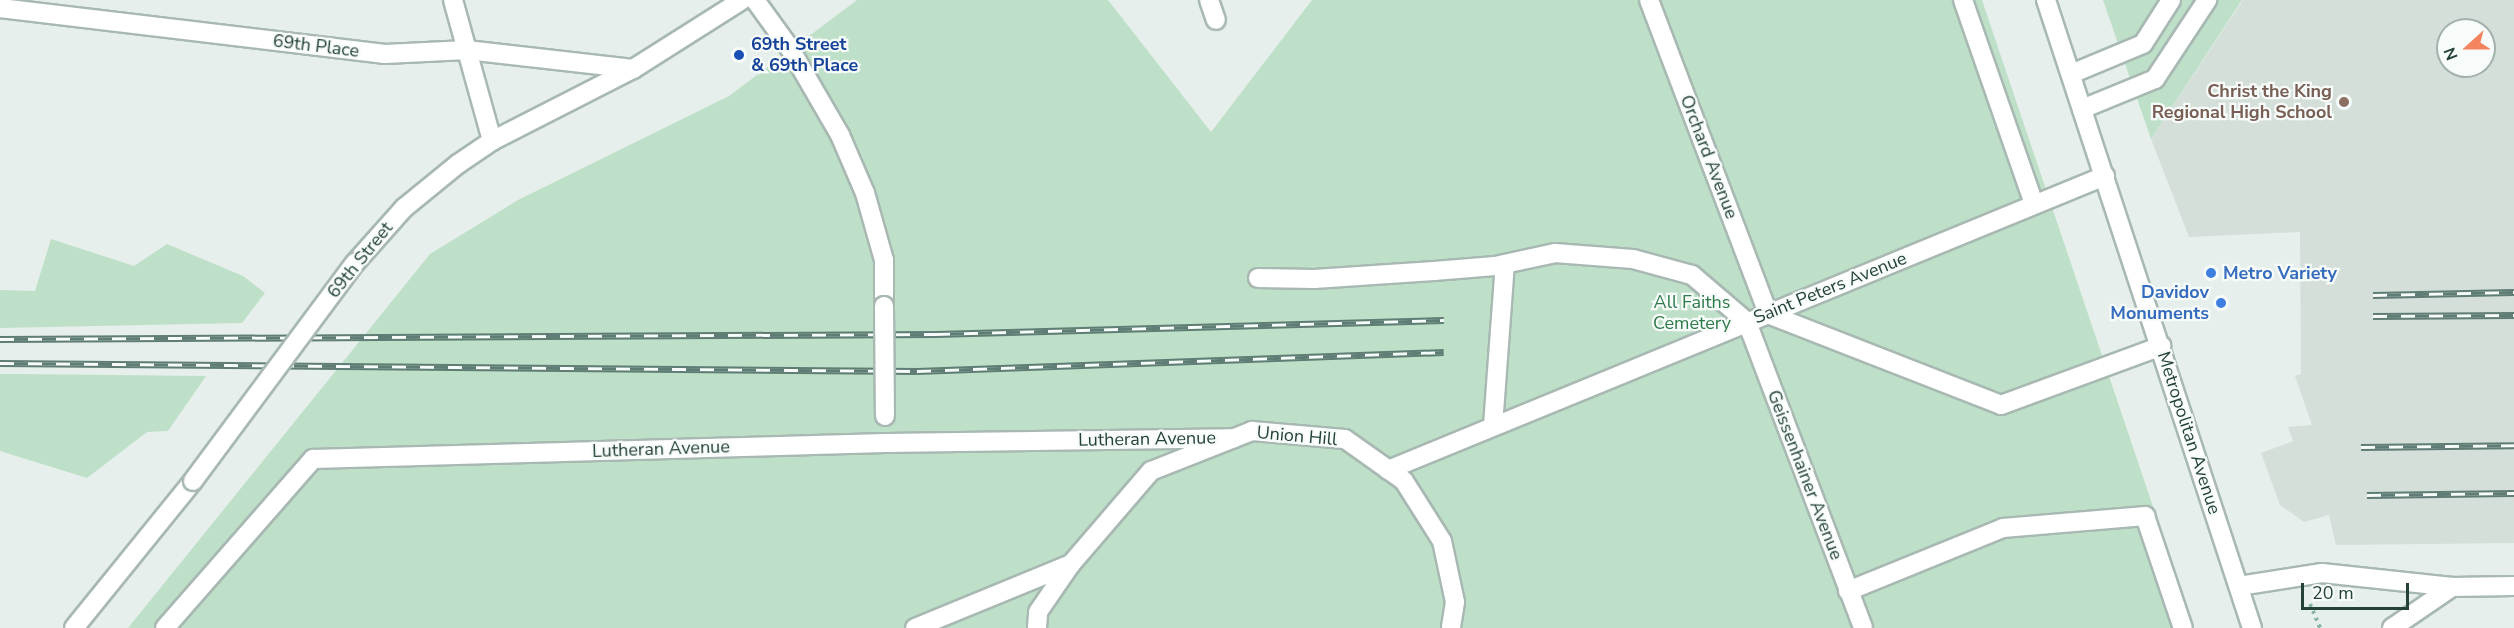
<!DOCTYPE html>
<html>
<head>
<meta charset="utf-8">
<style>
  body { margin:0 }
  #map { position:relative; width:2514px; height:628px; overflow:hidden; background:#e6efeb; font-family:"Nunito Sans",sans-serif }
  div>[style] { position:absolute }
  .built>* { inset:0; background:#d4dfda }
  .green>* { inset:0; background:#bfe0c8 }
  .path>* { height:4px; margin-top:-2px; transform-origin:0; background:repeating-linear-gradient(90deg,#86b3a5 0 3px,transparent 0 7.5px) }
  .roads { filter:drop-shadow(2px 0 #a8b8b2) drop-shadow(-2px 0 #a8b8b2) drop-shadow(0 2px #a8b8b2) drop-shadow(0 -2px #a8b8b2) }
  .service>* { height:18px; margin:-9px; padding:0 9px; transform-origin:9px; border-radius:9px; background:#fff }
  .minor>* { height:18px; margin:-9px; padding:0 9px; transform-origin:9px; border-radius:9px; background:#fff }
  .secondary>* { height:18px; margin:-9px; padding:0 9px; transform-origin:9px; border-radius:9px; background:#fff }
  .rail>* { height:7px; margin-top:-3.5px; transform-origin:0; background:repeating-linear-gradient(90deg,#f7fbf9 0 14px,#5f7d75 0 28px); box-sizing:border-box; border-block:2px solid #5f7d75 }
  .bridges { filter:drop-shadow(2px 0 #a8b8b2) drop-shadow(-2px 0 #a8b8b2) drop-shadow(0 2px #a8b8b2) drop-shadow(0 -2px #a8b8b2) }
  .service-bridge>* { height:18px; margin:-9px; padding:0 9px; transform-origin:9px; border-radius:9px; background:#fff }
  .secondary-bridge>* { height:18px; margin:-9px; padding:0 9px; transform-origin:9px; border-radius:9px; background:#fff }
  .dots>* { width:16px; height:16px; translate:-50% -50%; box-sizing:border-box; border:3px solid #f7fbf9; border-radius:50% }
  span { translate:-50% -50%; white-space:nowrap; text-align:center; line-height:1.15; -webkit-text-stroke:4.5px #f7fbf9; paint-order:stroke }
  .transit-label { font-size:18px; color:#164399; font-weight:700 }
  .left { translate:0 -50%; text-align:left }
  .street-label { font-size:18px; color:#24423a }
  .education-label { font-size:18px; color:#785e54; font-weight:700 }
  .right { translate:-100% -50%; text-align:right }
  .shop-label { font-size:18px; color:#366cbe; font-weight:700 }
  .park-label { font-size:18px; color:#2d7a4b }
  .north { position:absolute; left:2436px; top:18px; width:60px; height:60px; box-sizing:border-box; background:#f7fbf9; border:2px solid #a3b1ad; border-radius:50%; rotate:249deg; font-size:16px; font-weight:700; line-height:24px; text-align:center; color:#24423a }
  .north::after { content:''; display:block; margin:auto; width:21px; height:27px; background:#f4845f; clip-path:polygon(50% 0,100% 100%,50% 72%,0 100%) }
  .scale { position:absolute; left:2301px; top:583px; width:108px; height:27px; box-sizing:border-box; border:3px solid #24423a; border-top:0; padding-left:8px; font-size:18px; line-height:21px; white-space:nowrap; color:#24423a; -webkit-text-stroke:4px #f7fbf9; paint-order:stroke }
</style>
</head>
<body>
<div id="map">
  <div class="built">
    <div style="clip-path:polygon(evenodd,2243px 0,2514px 0,2514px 543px,2336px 545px,2329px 515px,2304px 522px,2280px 505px,2261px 453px,2293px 441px,2288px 427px,2312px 425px,2295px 376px,2301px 374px,2300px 232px,2189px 237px,2151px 139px,2243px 0,2448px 30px,2484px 30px,2484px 66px,2448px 66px,2448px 30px)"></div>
  </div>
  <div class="green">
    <div style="clip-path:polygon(857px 0,1108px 0,1211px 132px,1312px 0,1982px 0,2194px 628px,128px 628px,430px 254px,518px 200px,729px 96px)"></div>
    <div style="clip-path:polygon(2103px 0,2242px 0,2151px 139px)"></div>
    <div style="clip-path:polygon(51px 239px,134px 266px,167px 244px,243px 276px,265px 293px,242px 323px,0 328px,0 290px,35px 291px)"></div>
    <div style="clip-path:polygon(0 374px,20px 374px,206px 376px,168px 431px,147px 432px,87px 478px,0 451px)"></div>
  </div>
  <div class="path">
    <div style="left:2310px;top:604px;width:26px;rotate:67deg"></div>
  </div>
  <div class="roads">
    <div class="service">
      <div style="left:755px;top:0;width:58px;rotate:54.1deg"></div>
      <div style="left:789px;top:47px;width:102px;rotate:59.9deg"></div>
      <div style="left:840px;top:135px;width:63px;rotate:66.7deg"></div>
      <div style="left:865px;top:193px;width:70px;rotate:74.2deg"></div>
      <div style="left:884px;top:260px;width:46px;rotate:90deg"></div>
      <div style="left:1209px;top:0;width:21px;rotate:71deg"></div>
      <div style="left:1649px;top:0;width:336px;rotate:69.2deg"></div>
      <div style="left:1768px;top:314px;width:250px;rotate:21.3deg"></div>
      <div style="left:2001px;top:405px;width:171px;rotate:-20.2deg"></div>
      <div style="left:1963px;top:0;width:216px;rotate:70.8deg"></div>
      <div style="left:2071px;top:74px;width:78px;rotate:-22.6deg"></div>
      <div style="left:2143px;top:44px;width:52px;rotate:-57.5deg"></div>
      <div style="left:2082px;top:109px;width:79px;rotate:-22.3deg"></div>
      <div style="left:2155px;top:79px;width:95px;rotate:-56.6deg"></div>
      <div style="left:1258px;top:278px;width:56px;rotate:1deg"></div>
      <div style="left:1314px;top:279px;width:120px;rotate:-3.8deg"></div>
      <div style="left:1434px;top:271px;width:61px;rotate:-4.7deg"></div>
      <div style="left:1495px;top:266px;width:61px;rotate:-12.2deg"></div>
      <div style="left:1555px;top:253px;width:78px;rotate:4.4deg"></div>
      <div style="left:1633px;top:259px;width:61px;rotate:15.2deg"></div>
      <div style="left:1692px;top:275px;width:72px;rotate:40.5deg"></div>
      <div style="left:1747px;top:322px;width:327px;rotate:69.2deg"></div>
      <div style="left:1493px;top:426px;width:162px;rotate:-85.8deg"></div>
      <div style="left:1388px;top:470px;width:775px;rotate:-22.3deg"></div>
      <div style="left:2239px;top:586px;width:84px;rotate:-8.9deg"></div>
      <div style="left:2322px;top:573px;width:131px;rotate:6.1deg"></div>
      <div style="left:2452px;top:587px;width:62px;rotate:-0.9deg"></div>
      <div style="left:1848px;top:591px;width:167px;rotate:-22.1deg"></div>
      <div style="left:2003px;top:528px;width:143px;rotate:-4.8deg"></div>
      <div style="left:2145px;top:516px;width:118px;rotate:71.3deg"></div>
      <div style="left:165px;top:628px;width:225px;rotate:-48.8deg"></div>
      <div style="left:313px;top:459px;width:573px;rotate:-1.6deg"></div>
      <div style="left:886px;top:443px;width:348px;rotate:-0.8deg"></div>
      <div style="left:915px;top:628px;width:169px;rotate:-22.3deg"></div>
      <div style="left:1037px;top:628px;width:16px;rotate:-86deg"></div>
      <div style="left:1038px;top:612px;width:58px;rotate:-55.5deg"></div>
      <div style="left:1071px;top:564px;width:123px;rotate:-49.3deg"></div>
      <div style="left:1151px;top:471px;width:109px;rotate:-21.6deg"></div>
      <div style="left:1252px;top:431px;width:93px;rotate:4.9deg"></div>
      <div style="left:1345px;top:439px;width:72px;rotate:35.4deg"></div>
      <div style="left:1404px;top:481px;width:71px;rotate:57.7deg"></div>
      <div style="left:1442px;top:541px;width:62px;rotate:78deg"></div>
      <div style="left:1455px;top:602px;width:26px;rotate:99deg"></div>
      <div style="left:2392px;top:628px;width:73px;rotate:-34.3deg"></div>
    </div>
    <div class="minor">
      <div style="left:453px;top:0;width:146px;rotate:74.5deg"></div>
      <div style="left:0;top:8px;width:388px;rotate:6.8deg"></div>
      <div style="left:385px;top:54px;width:82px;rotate:-2.8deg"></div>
      <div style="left:467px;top:50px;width:167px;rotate:6.5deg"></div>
    </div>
    <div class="secondary">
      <div style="left:2046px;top:0;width:661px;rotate:71.84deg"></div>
      <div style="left:355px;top:263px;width:74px;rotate:-48.3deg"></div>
      <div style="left:404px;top:208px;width:70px;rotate:-39.2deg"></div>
      <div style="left:458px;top:164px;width:41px;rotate:-34.1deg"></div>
      <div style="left:492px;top:141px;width:158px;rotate:-27.1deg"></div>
      <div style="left:633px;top:69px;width:129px;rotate:-32.3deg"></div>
      <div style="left:74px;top:628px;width:189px;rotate:-51deg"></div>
    </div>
  </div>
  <div class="rail">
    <div style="left:2373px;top:295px;width:141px;rotate:-1.2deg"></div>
    <div style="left:2373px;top:316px;width:141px;rotate:-0.4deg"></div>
    <div style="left:0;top:339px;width:936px;rotate:-0.31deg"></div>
    <div style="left:936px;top:334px;width:508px;rotate:-1.58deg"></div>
    <div style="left:0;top:363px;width:917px;rotate:0.5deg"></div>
    <div style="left:917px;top:371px;width:527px;rotate:-2.06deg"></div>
    <div style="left:2361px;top:447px;width:153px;rotate:-0.7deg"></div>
    <div style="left:2367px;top:495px;width:147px;rotate:-0.8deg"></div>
  </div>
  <div class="bridges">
    <div class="service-bridge">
      <div style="left:884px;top:306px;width:110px;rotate:89.5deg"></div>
    </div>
    <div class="secondary-bridge">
      <div style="left:193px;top:481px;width:272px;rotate:-53.4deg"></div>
    </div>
  </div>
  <div class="dots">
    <div style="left:739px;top:55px;background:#1a4fb4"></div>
    <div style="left:2344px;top:102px;background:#8d6e63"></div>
    <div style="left:2211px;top:273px;background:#3f7fe0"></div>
    <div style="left:2221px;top:303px;background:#3f7fe0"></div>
  </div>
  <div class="transit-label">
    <span class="left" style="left:751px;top:55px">69th Street<br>&amp; 69th Place</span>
  </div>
  <div class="street-label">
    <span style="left:316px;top:46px;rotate:7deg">69th Place</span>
    <span style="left:1709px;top:157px;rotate:69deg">Orchard Avenue</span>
    <span style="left:360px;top:260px;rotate:-51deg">69th Street</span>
    <span style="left:1830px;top:288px;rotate:-22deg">Saint Peters Avenue</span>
    <span style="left:2189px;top:433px;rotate:72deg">Metropolitan Avenue</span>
    <span style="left:1297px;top:436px;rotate:5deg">Union Hill</span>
    <span style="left:1147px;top:439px;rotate:-1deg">Lutheran Avenue</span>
    <span style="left:661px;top:449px;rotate:-2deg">Lutheran Avenue</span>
    <span style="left:1805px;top:475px;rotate:69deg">Geissenhainer Avenue</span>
  </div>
  <div class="education-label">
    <span class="right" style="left:2332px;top:102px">Christ the King<br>Regional High School</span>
  </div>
  <div class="shop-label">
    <span class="left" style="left:2223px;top:273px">Metro Variety</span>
    <span class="right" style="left:2209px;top:303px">Davidov<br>Monuments</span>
  </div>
  <div class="park-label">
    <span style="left:1692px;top:313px">All Faiths<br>Cemetery</span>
  </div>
  <div class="north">N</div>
  <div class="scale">20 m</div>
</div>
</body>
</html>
